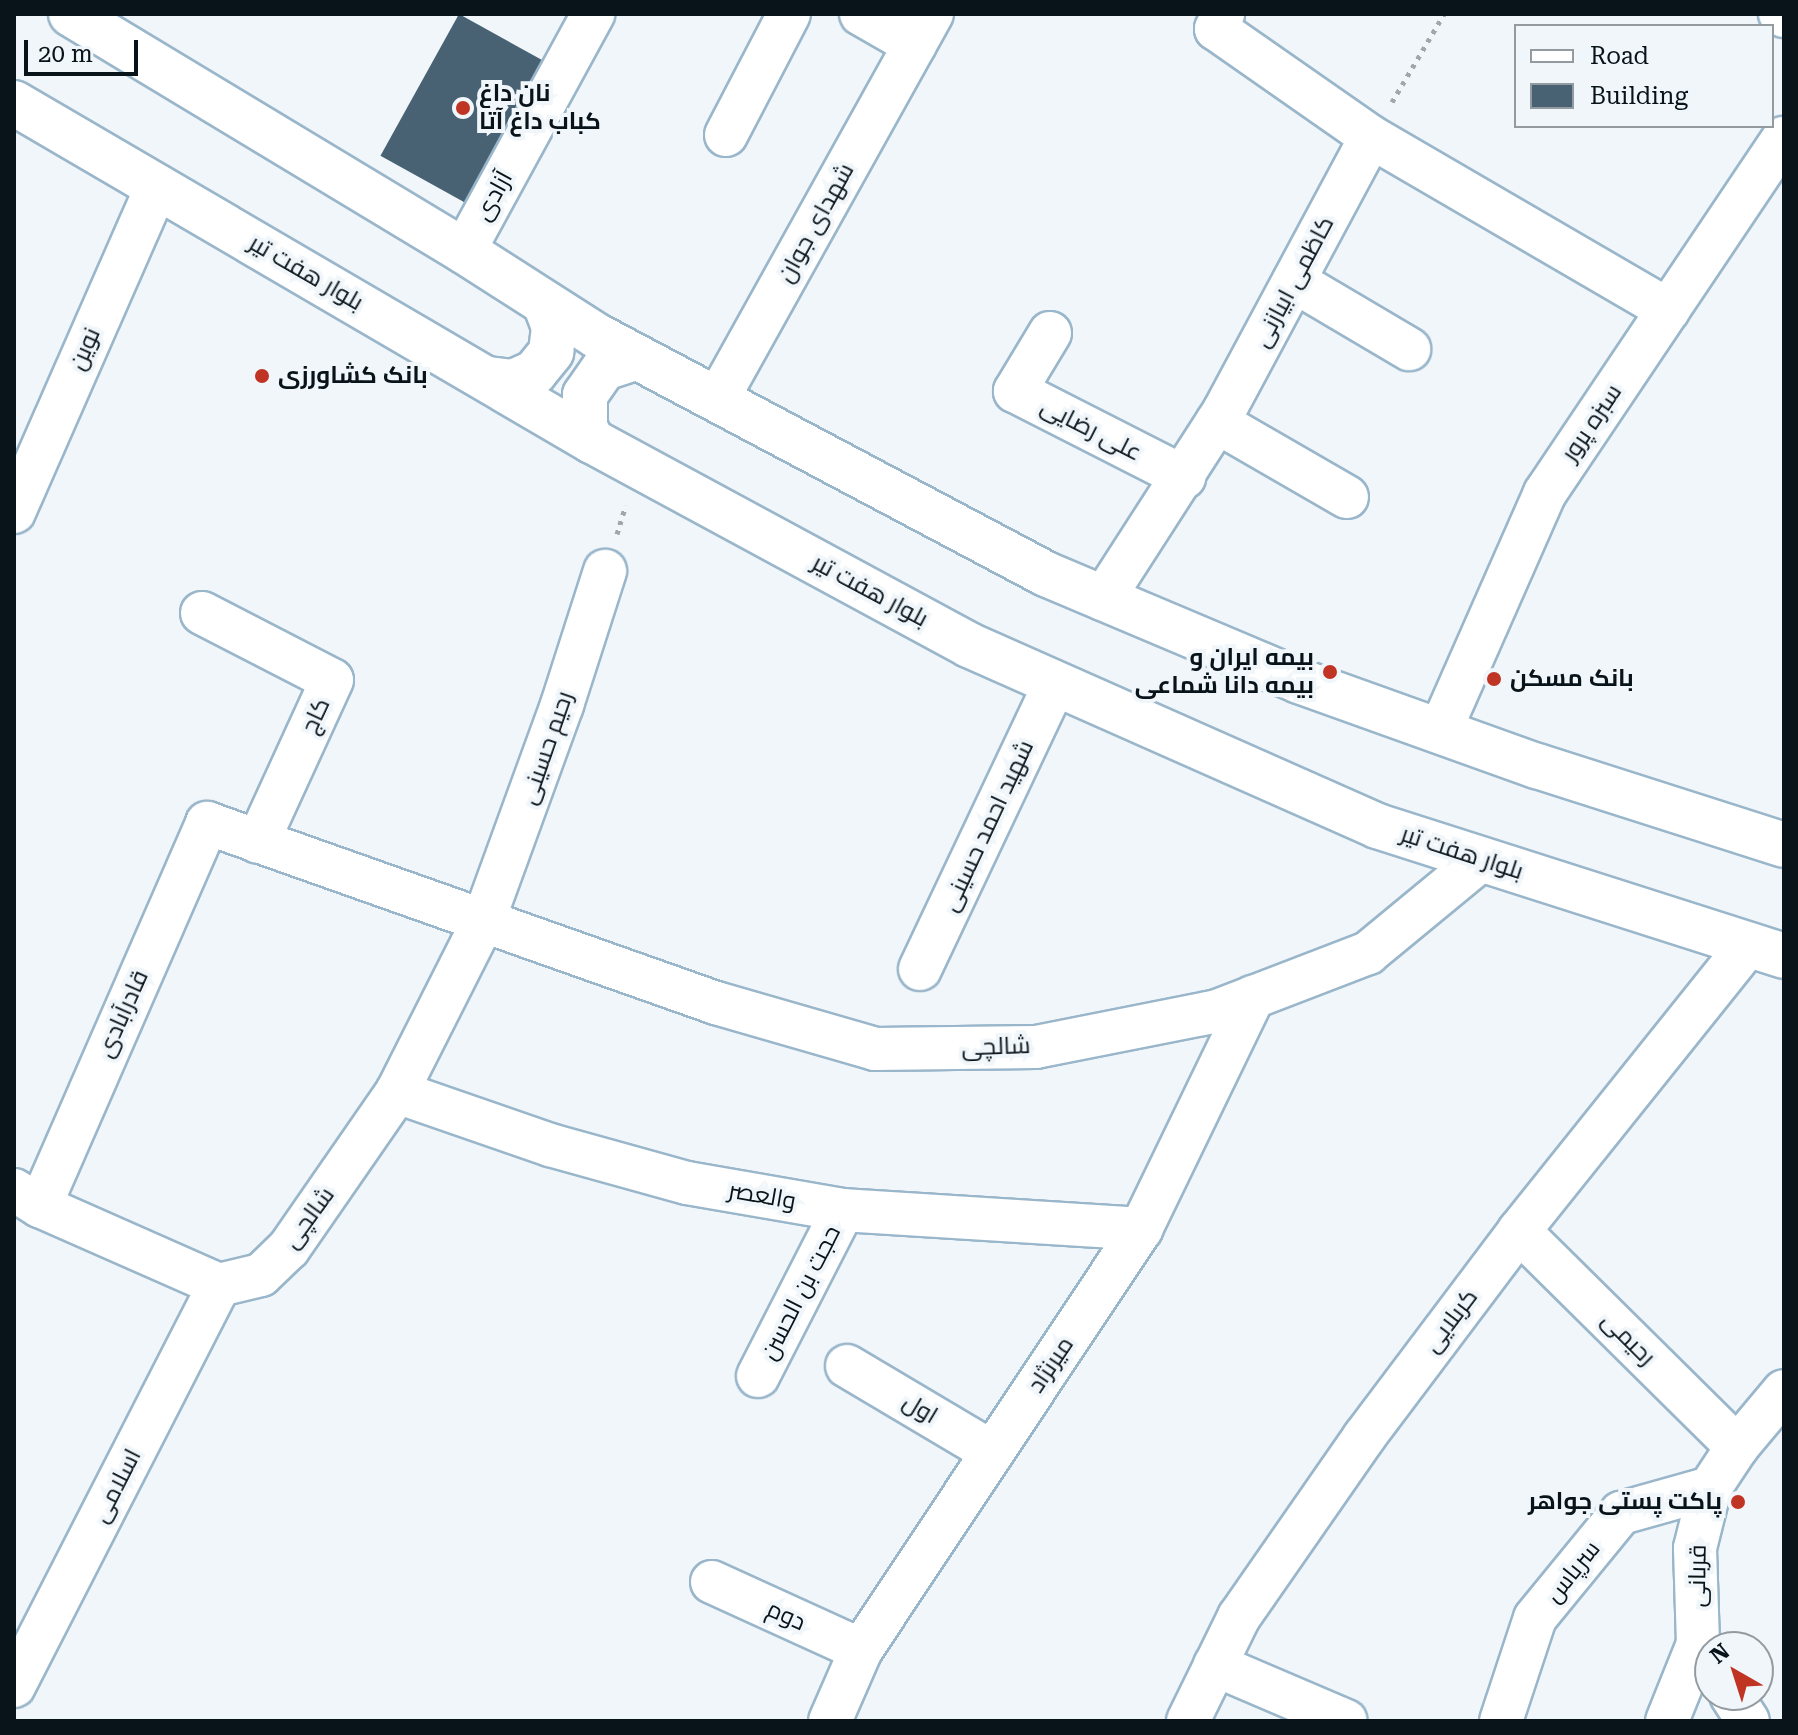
<!DOCTYPE html>
<html>
<head>
<meta charset="utf-8">
<style>
  body { margin:0 }
  #map { position:relative; width:1798px; height:1735px; overflow:hidden; background:#f0f6fa; font-family:"Roboto Serif",Cairo,serif }
  div>[style] { position:absolute }
  .building>* { inset:0; background:#486274; transform-origin:0 0 }
  .path>* { height:5px; margin-top:-2.5px; transform-origin:0; background:repeating-linear-gradient(90deg,#a0a7ac 0 4px,transparent 0 10px) }
  .roads { filter:drop-shadow(2px 0 #9ab6ca) drop-shadow(-2px 0 #9ab6ca) drop-shadow(0 2px #9ab6ca) drop-shadow(0 -2px #9ab6ca) }
  .minor>* { height:42px; margin:-21px; padding:0 21px; transform-origin:21px; border-radius:21px; background:#fff }
  .major>* { height:44px; margin:-22px; padding:0 22px; transform-origin:22px; border-radius:22px; background:#fff }
  .dots>* { width:22px; height:22px; translate:-50% -50%; box-sizing:border-box; border:4px solid #f0f6fa; border-radius:50% }
  span { translate:-50% -50%; white-space:nowrap; text-align:center; line-height:1.15; -webkit-text-stroke:8px #f0f6fa; paint-order:stroke }
  .poi-label { font-size:24px; color:#08131a; font-weight:700 }
  .left { translate:0 -50%; text-align:left }
  .right { translate:-100% -50%; text-align:right }
  .street-label { font-size:24px; color:#08131a }
  .frame { position:absolute; inset:0; border:16px solid #08131a; pointer-events:none }
  .legend { position:absolute; left:1514px; top:24px; width:260px; height:104px; box-sizing:border-box; background:#f0f6fa; border:2px solid #939ba0; margin:0; padding:10px 14px; list-style:none; font-size:24px; color:#08131a }
  .legend li { display:flex; align-items:center; gap:16px; height:40px }
  .legend b { width:40px; border:2px solid #939ba0 }
  .north { position:absolute; left:1694px; top:1631px; width:80px; height:80px; box-sizing:border-box; background:#f0f6fa; border:2px solid #939ba0; border-radius:50%; rotate:321deg; font-size:22px; font-weight:700; line-height:32px; text-align:center; color:#08131a }
  .north::after { content:''; display:block; margin:auto; width:28px; height:36px; background:#c03424; clip-path:polygon(50% 0,100% 100%,50% 72%,0 100%) }
  .scale { position:absolute; left:24px; top:40px; width:114px; height:36px; box-sizing:border-box; border:4px solid #08131a; border-top:0; padding-left:10px; font-size:24px; line-height:28px; white-space:nowrap; color:#08131a; -webkit-text-stroke:6px #f0f6fa; paint-order:stroke }
</style>
</head>
<body>
<div id="map">
  <div class="building">
    <div style="left:459px;top:14px;width:98px;height:162px;rotate:29deg"></div>
  </div>
  <div class="path">
    <div style="left:1392px;top:102px;width:102px;rotate:-59.4deg"></div>
    <div style="left:617px;top:534px;width:30px;rotate:-73deg"></div>
  </div>
  <div class="roads">
    <div class="minor">
      <div style="left:861px;top:14px;width:62px;rotate:29.9deg"></div>
      <div style="left:1780px;top:14px;width:4px;rotate:27deg"></div>
      <div style="left:726px;top:135px;width:136px;rotate:-62.5deg"></div>
      <div style="left:1371px;top:137px;width:344px;rotate:30.2deg"></div>
      <div style="left:464px;top:251px;width:270px;rotate:-61.4deg"></div>
      <div style="left:1294px;top:281px;width:134px;rotate:30.6deg"></div>
      <div style="left:1050px;top:333px;width:68px;rotate:121.1deg"></div>
      <div style="left:1015px;top:391px;width:190px;rotate:27deg"></div>
      <div style="left:717px;top:400px;width:442px;rotate:-60.9deg"></div>
      <div style="left:1217px;top:422px;width:150px;rotate:30deg"></div>
      <div style="left:14px;top:512px;width:356px;rotate:-66.3deg"></div>
      <div style="left:1103px;top:599px;width:224px;rotate:-57.2deg"></div>
      <div style="left:1224px;top:411px;width:311px;rotate:-61.8deg"></div>
      <div style="left:1371px;top:137px;width:189px;rotate:-145.1deg"></div>
      <div style="left:1216px;top:29px;width:17px;rotate:-65deg"></div>
      <div style="left:202px;top:613px;width:146px;rotate:27.3deg"></div>
      <div style="left:332px;top:680px;width:178px;rotate:114.6deg"></div>
      <div style="left:1440px;top:731px;width:260px;rotate:-66.2deg"></div>
      <div style="left:1545px;top:493px;width:428px;rotate:-56.1deg"></div>
      <div style="left:920px;top:969px;width:315px;rotate:-64.7deg"></div>
      <div style="left:397px;top:1092px;width:162px;rotate:19.1deg"></div>
      <div style="left:550px;top:1145px;width:142px;rotate:15.5deg"></div>
      <div style="left:687px;top:1183px;width:158px;rotate:9.8deg"></div>
      <div style="left:843px;top:1210px;width:299px;rotate:3.6deg"></div>
      <div style="left:14px;top:1190px;width:31px;rotate:32deg"></div>
      <div style="left:40px;top:1206px;width:196px;rotate:23.8deg"></div>
      <div style="left:219px;top:1285px;width:43px;rotate:-13.4deg"></div>
      <div style="left:261px;top:1275px;width:39px;rotate:-44deg"></div>
      <div style="left:289px;top:1248px;width:190px;rotate:-55.3deg"></div>
      <div style="left:397px;top:1092px;width:191px;rotate:-63.2deg"></div>
      <div style="left:483px;top:922px;width:231px;rotate:-70deg"></div>
      <div style="left:562px;top:705px;width:141px;rotate:-72.2deg"></div>
      <div style="left:40px;top:1206px;width:418px;rotate:-66.4deg"></div>
      <div style="left:207px;top:823px;width:540px;rotate:19.48deg"></div>
      <div style="left:716px;top:1003px;width:166px;rotate:16.1deg"></div>
      <div style="left:875px;top:1049px;width:161px;rotate:-0.7deg"></div>
      <div style="left:1036px;top:1047px;width:185px;rotate:-11.2deg"></div>
      <div style="left:1217px;top:1011px;width:162px;rotate:-21deg"></div>
      <div style="left:1368px;top:953px;width:146px;rotate:-39.5deg"></div>
      <div style="left:1519px;top:1231px;width:307px;rotate:44.7deg"></div>
      <div style="left:847px;top:1366px;width:169px;rotate:30.7deg"></div>
      <div style="left:758px;top:1376px;width:186px;rotate:-62.9deg"></div>
      <div style="left:712px;top:1582px;width:164px;rotate:24.5deg"></div>
      <div style="left:1710px;top:1663px;width:22px;rotate:-122deg"></div>
      <div style="left:1698px;top:1644px;width:96px;rotate:-91.8deg"></div>
      <div style="left:1695px;top:1548px;width:62px;rotate:-76deg"></div>
      <div style="left:1710px;top:1488px;width:49px;rotate:-56.6deg"></div>
      <div style="left:1737px;top:1447px;width:73px;rotate:-50deg"></div>
      <div style="left:1215px;top:1665px;width:142px;rotate:23.1deg"></div>
      <div style="left:14px;top:1686px;width:450px;rotate:-62.9deg"></div>
      <div style="left:1731px;top:1695px;width:31px;rotate:57deg"></div>
      <div style="left:830px;top:1721px;width:77px;rotate:-66.4deg"></div>
      <div style="left:861px;top:1650px;width:506px;rotate:-56.37deg"></div>
      <div style="left:1141px;top:1229px;width:258px;rotate:-64.2deg"></div>
      <div style="left:1188px;top:1721px;width:116px;rotate:-63.9deg"></div>
      <div style="left:1239px;top:1617px;width:219px;rotate:-55.2deg"></div>
      <div style="left:1364px;top:1437px;width:258px;rotate:-53deg"></div>
      <div style="left:1519px;top:1231px;width:366px;rotate:-51.3deg"></div>
      <div style="left:1501px;top:1721px;width:108px;rotate:-71.7deg"></div>
      <div style="left:1535px;top:1618px;width:136px;rotate:-50.7deg"></div>
      <div style="left:1621px;top:1513px;width:92px;rotate:-15.7deg"></div>
      <div style="left:1667px;top:1721px;width:83px;rotate:-68.1deg"></div>
    </div>
    <div class="major">
      <div style="left:71px;top:14px;width:459px;rotate:31.1deg"></div>
      <div style="left:464px;top:251px;width:158px;rotate:32.6deg"></div>
      <div style="left:597px;top:336px;width:508px;rotate:27.93deg"></div>
      <div style="left:1046px;top:574px;width:275px;rotate:22.9deg"></div>
      <div style="left:1299px;top:681px;width:253px;rotate:19.7deg"></div>
      <div style="left:1537px;top:766px;width:259px;rotate:17.7deg"></div>
      <div style="left:14px;top:103px;width:670px;rotate:30.32deg"></div>
      <div style="left:592px;top:441px;width:429px;rotate:28.4deg"></div>
      <div style="left:969px;top:645px;width:446px;rotate:23.9deg"></div>
      <div style="left:1377px;top:826px;width:427px;rotate:17.7deg"></div>
      <div style="left:488px;top:379px;width:25px;rotate:7deg"></div>
      <div style="left:513px;top:382px;width:24px;rotate:-24deg"></div>
      <div style="left:535px;top:372px;width:26px;rotate:-51deg"></div>
      <div style="left:551px;top:352px;width:25px;rotate:-83deg"></div>
      <div style="left:554px;top:327px;width:25px;rotate:-111deg"></div>
      <div style="left:592px;top:441px;width:16px;rotate:-117deg"></div>
      <div style="left:585px;top:427px;width:32px;rotate:-90deg"></div>
      <div style="left:585px;top:395px;width:33px;rotate:-55deg"></div>
      <div style="left:604px;top:368px;width:33px;rotate:-18deg"></div>
    </div>
  </div>
  <div class="dots">
    <div style="left:463px;top:108px;background:#c03424"></div>
    <div style="left:262px;top:376px;background:#c03424"></div>
    <div style="left:1330px;top:672px;background:#c03424"></div>
    <div style="left:1494px;top:679px;background:#c03424"></div>
    <div style="left:1738px;top:1502px;background:#c03424"></div>
  </div>
  <div class="poi-label">
    <span class="left" style="left:479px;top:108px">نان داغ<br>کباب داغ آتا</span>
    <span class="left" style="left:278px;top:376px">بانک کشاورزی</span>
    <span class="right" style="left:1314px;top:672px">بیمه ایران و<br>بیمه دانا شماعی</span>
    <span class="left" style="left:1510px;top:679px">بانک مسکن</span>
    <span class="right" style="left:1722px;top:1502px">پاکت پستی جواهر</span>
  </div>
  <div class="street-label">
    <span style="left:494px;top:196px;rotate:-61deg">آزادی</span>
    <span style="left:816px;top:223px;rotate:-61deg">شهدای جوان</span>
    <span style="left:306px;top:273px;rotate:30deg">بلوار هفت تیر</span>
    <span style="left:1294px;top:282px;rotate:-62deg">کاظمی ابیازنی</span>
    <span style="left:85px;top:349px;rotate:-66deg">نوین</span>
    <span style="left:1592px;top:423px;rotate:-56deg">سبزه پرور</span>
    <span style="left:1091px;top:430px;rotate:27deg">علی رضایی</span>
    <span style="left:870px;top:591px;rotate:28deg">بلوار هفت تیر</span>
    <span style="left:316px;top:716px;rotate:-65deg">کاج</span>
    <span style="left:547px;top:748px;rotate:-71deg">رحیم حسینی</span>
    <span style="left:988px;top:826px;rotate:-65deg">شهید احمد حسینی</span>
    <span style="left:1462px;top:853px;rotate:18deg">بلوار هفت تیر</span>
    <span style="left:123px;top:1014px;rotate:-66deg">قادرآبادی</span>
    <span style="left:996px;top:1047px;rotate:-2deg">شالچی</span>
    <span style="left:762px;top:1196px;rotate:10deg">والعصر</span>
    <span style="left:309px;top:1218px;rotate:-54deg">شالچی</span>
    <span style="left:801px;top:1293px;rotate:-63deg">حجت بن الحسن</span>
    <span style="left:1451px;top:1321px;rotate:-53deg">کربلایی</span>
    <span style="left:1628px;top:1339px;rotate:45deg">رحیمی</span>
    <span style="left:1051px;top:1365px;rotate:-56deg">میرنژاد</span>
    <span style="left:920px;top:1409px;rotate:31deg">اول</span>
    <span style="left:117px;top:1486px;rotate:-63deg">اسلامی</span>
    <span style="left:1573px;top:1572px;rotate:-51deg">سرپاس</span>
    <span style="left:1698px;top:1576px;rotate:-89deg">قربانی</span>
    <span style="left:786px;top:1616px;rotate:24deg">دوم</span>
  </div>
  <div class="frame"></div>
  <ul class="legend">
  <li><b style="height:10px;background:#fff"></b>Road</li>
  <li><b style="height:22px;background:#486274"></b>Building</li>
  </ul>
  <div class="north">N</div>
  <div class="scale">20 m</div>
</div>
</body>
</html>
